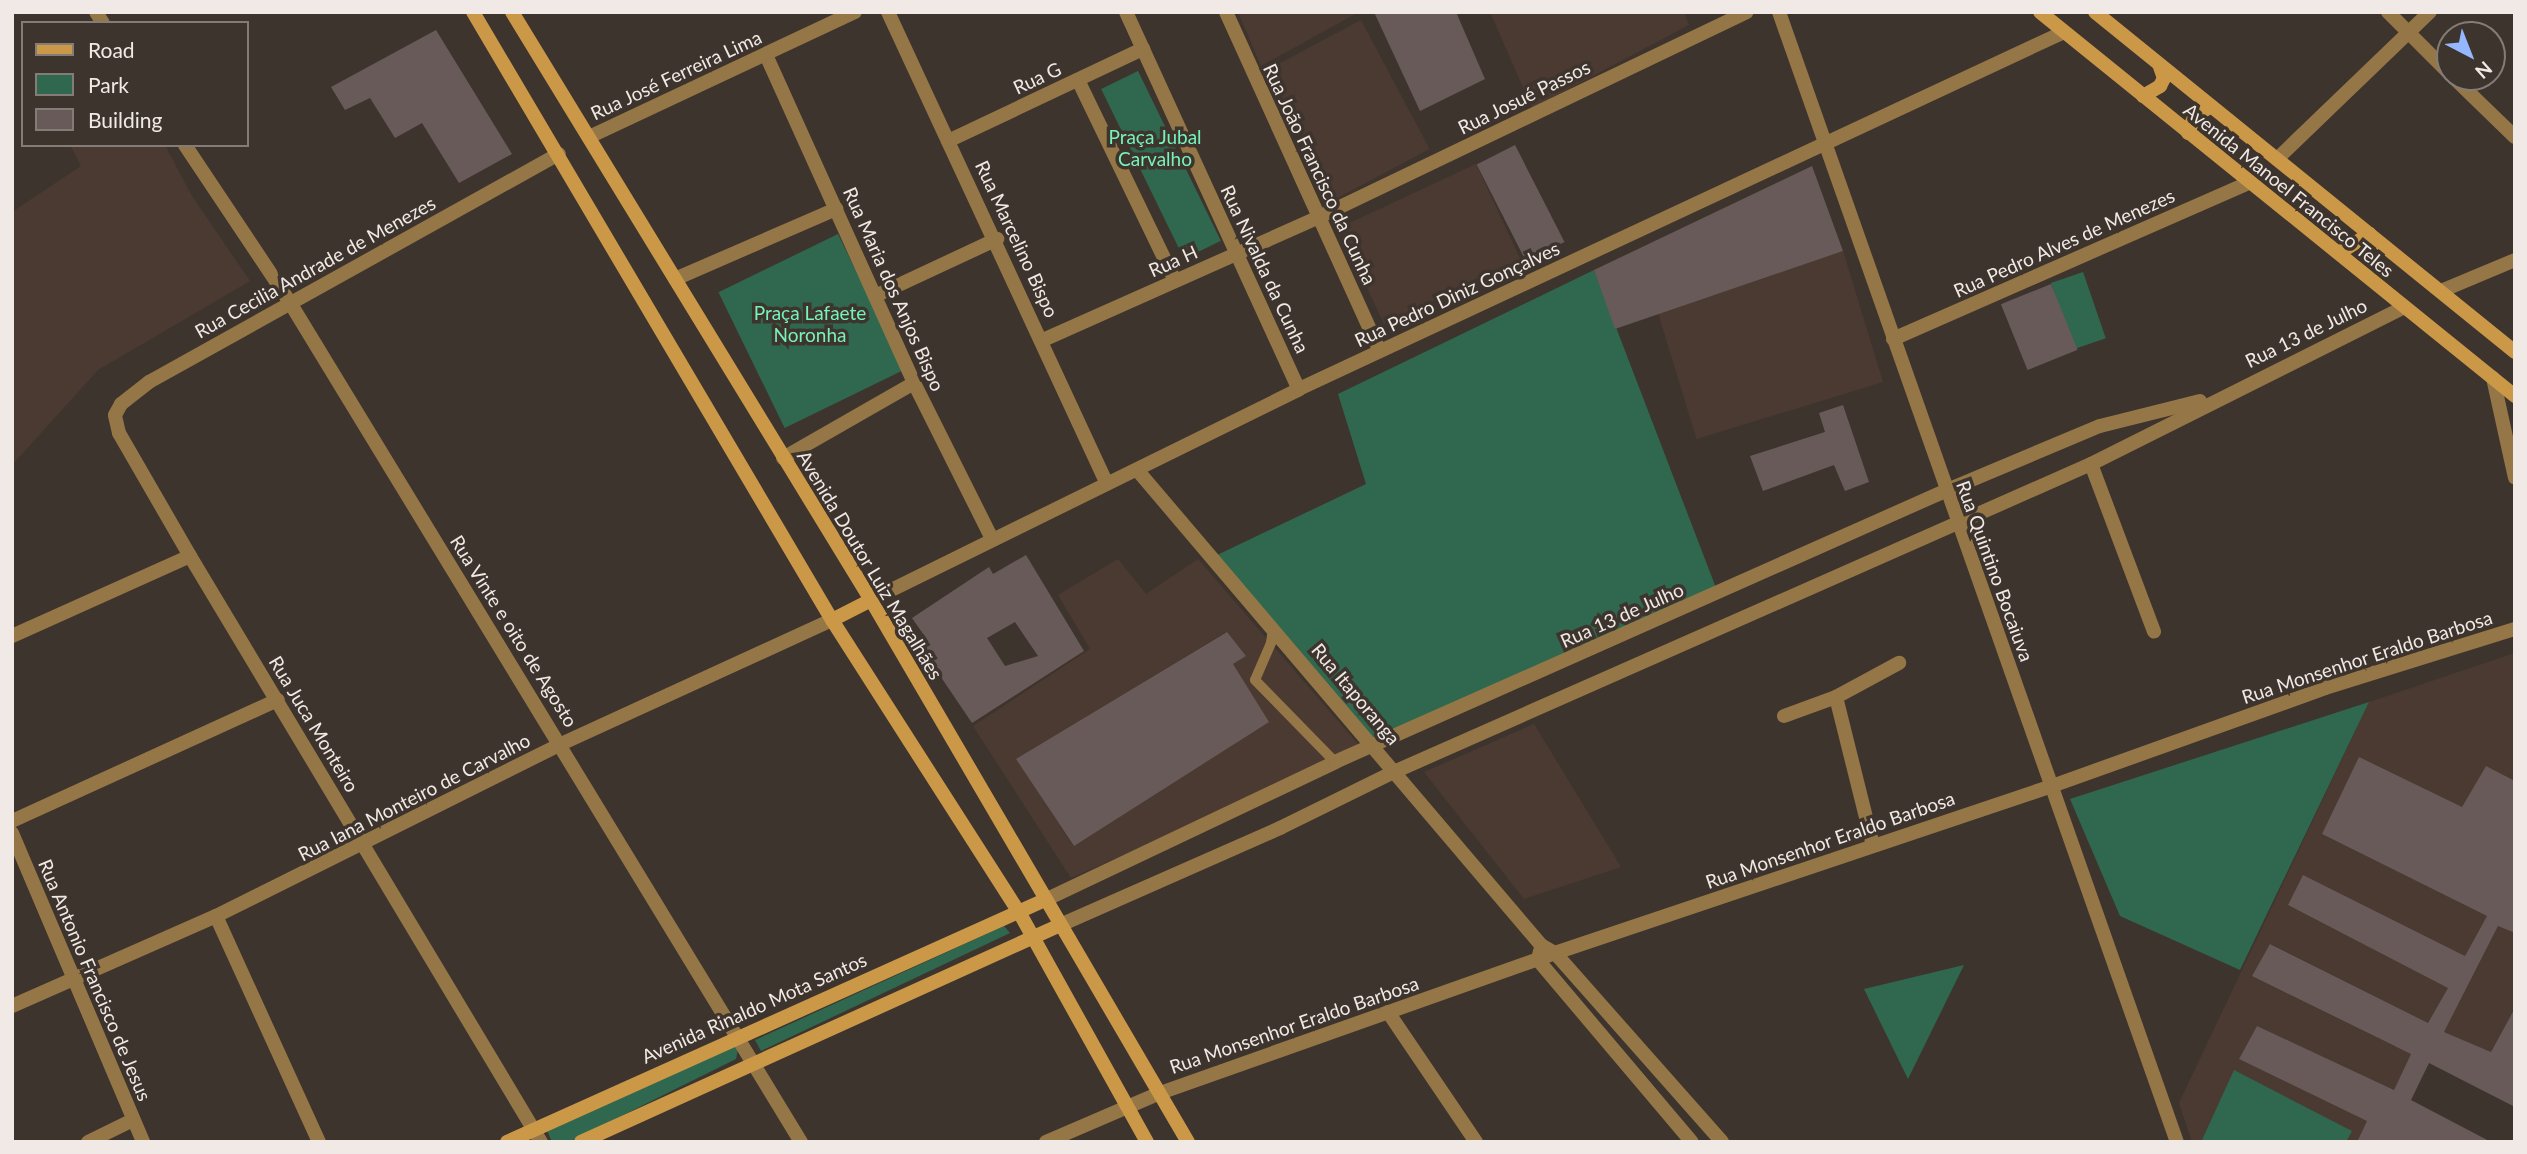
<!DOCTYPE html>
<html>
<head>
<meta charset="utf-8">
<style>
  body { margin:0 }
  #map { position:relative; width:2527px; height:1154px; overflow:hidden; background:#3e342e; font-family:Lato,sans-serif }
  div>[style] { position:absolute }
  .built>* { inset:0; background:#4b3a31; transform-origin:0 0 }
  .green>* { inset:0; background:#2f684e; transform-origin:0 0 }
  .building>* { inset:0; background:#685a58; transform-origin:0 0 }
  .lane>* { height:10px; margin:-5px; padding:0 5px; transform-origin:5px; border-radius:5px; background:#957646 }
  .street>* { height:14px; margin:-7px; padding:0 7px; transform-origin:7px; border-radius:7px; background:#957646 }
  .secondary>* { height:14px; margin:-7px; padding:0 7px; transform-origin:7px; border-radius:7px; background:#cb9847 }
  span { translate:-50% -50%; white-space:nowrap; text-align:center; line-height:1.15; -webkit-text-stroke:7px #3e342e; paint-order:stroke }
  .street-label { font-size:19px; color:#f0e9e5 }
  .park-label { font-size:19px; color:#76f3ba }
  .frame { position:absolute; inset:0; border:14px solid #f0e9e5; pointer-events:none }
  .legend { position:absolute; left:21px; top:21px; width:228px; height:126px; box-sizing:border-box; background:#3e342e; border:2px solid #857c77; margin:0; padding:9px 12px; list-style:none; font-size:21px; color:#f0e9e5 }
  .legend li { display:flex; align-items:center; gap:14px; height:35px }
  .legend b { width:35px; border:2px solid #857c77 }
  .north { position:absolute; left:2436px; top:21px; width:70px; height:70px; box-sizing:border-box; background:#3e342e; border:2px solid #857c77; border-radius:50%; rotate:138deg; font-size:19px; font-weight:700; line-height:28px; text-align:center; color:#f0e9e5 }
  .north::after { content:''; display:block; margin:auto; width:24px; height:32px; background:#94b7fd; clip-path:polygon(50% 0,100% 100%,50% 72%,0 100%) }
</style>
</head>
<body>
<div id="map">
  <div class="built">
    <div style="clip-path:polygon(1238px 12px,1359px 12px,1261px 66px)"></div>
    <div style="clip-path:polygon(1490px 12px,1684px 12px,1689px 25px,1532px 108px)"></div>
    <div style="left:1361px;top:20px;width:146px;height:106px;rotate:62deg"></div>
    <div style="clip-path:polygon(70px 145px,165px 145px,192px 196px,250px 281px,98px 370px,12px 465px,12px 212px,81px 166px)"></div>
    <div style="left:1476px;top:164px;width:106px;height:151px;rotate:65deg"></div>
    <div style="left:1843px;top:251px;width:137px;height:195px;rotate:73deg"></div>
    <div style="clip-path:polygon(evenodd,1118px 559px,1146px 594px,1198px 559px,1363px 750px,1071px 878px,973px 726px,1090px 649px,1058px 595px,1118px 559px,1226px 632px,1246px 656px,1233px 664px,1073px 846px,1017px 759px,1226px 632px)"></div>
    <div style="clip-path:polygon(2515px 653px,2515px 781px,2486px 766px,2462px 807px,2338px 806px,2322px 834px,2487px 916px,2465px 956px,2304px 876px,2288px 905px,2430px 978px,2455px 976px,2428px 1023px,2271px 944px,2252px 976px,2394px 1046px,2418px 1040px,2394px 1090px,2257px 1026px,2239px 1059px,2356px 1115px,2365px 1104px,2375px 1128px,2366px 1123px,2357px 1142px,2346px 1142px,2351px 1131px,2234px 1071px,2201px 1142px,2192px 1142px,2179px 1103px,2369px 702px)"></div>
    <div style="clip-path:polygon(1534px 724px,1621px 867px,1524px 899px,1424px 772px)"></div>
    <div style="clip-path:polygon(2498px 926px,2515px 933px,2515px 1008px,2491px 1052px,2444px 1032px)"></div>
  </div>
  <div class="green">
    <div style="left:1138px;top:71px;width:189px;height:41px;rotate:64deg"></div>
    <div style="left:838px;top:234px;width:151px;height:133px;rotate:64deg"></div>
    <div style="clip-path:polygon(1594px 270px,1718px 593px,1374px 746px,1213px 557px,1366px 484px,1338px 394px)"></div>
    <div style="left:2083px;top:272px;width:70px;height:34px;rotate:71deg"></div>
    <div style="clip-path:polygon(2369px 702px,2240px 970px,2120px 916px,2070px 799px)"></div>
    <div style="clip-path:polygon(1004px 926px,1010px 933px,761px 1051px,755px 1040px)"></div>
    <div style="clip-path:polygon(1964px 965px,1908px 1079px,1864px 989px)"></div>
    <div style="clip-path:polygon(740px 1040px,736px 1059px,569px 1142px,552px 1142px,545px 1126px)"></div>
    <div style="clip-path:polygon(2234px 1070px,2352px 1131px,2346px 1142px,2201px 1142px)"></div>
  </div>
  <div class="building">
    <div style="clip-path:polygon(1374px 12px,1456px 12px,1485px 79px,1420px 111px)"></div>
    <div style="clip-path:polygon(436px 30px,512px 154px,459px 183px,422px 123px,395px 138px,370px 98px,345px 110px,331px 87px)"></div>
    <div style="left:1515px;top:145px;width:109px;height:43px;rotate:63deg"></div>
    <div style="clip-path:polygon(1812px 166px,1843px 251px,1615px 329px,1594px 270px)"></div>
    <div style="left:2051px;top:284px;width:71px;height:54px;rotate:68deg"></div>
    <div style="clip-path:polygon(1843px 405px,1869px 482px,1845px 491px,1834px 465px,1763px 491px,1750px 456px,1825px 432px,1819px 413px)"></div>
    <div style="clip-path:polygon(evenodd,1026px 555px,1084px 651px,972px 723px,924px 652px,926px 638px,912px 618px,989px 567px,993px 574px,1026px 555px,1015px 622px,1038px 656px,1005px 666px,987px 638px,1015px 622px)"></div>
    <div style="clip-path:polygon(1227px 632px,1246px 656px,1233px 664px,1269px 722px,1074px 846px,1016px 759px)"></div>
    <div style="clip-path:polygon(2359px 757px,2462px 807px,2486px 766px,2515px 781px,2515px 933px,2498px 926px,2444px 1032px,2491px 1052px,2515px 1008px,2515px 1107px,2429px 1063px,2411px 1100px,2491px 1142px,2357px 1142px,2367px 1121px,2239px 1059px,2257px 1026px,2394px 1090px,2411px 1054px,2252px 976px,2270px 944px,2428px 1023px,2448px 988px,2288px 905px,2303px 875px,2465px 956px,2487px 916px,2322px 834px)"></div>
  </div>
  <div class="lane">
    <div style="left:1273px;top:627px;width:16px;rotate:97deg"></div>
    <div style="left:1271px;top:643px;width:40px;rotate:113.4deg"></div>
    <div style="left:1255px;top:680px;width:115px;rotate:45.7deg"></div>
  </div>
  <div class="street">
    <div style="left:96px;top:12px;width:13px;rotate:58deg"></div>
    <div style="left:888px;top:12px;width:520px;rotate:65.11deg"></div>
    <div style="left:1126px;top:12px;width:415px;rotate:65.4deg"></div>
    <div style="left:1226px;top:12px;width:372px;rotate:65.6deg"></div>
    <div style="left:1779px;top:12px;width:1198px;rotate:70.6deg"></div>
    <div style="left:2388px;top:12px;width:88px;rotate:45deg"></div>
    <div style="left:766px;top:55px;width:360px;rotate:65.7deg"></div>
    <div style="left:914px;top:383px;width:172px;rotate:63.4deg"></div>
    <div style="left:2453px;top:77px;width:86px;rotate:44.1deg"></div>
    <div style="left:1078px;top:80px;width:223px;rotate:64.2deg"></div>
    <div style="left:589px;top:137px;width:294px;rotate:-25.2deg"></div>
    <div style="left:948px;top:141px;width:216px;rotate:-25.3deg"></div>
    <div style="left:185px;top:145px;width:187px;rotate:56.3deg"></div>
    <div style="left:289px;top:301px;width:985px;rotate:58.67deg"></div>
    <div style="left:2277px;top:159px;width:212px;rotate:-43.9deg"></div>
    <div style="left:675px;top:279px;width:176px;rotate:-23.5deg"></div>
    <div style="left:2441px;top:291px;width:80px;rotate:-22.7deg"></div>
    <div style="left:875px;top:296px;width:135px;rotate:-25deg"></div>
    <div style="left:1893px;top:339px;width:390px;rotate:-23.7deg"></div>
    <div style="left:1043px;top:340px;width:302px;rotate:-24deg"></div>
    <div style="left:1319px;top:217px;width:474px;rotate:-25.6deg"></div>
    <div style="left:2493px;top:378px;width:102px;rotate:77.6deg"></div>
    <div style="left:783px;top:458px;width:151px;rotate:-29.8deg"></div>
    <div style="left:2091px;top:464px;width:179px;rotate:69.4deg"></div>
    <div style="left:1138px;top:471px;width:622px;rotate:49.63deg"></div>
    <div style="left:1541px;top:945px;width:16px;rotate:30deg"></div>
    <div style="left:1555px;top:953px;width:252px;rotate:48.5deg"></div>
    <div style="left:871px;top:600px;width:477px;rotate:-26.2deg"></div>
    <div style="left:1299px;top:389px;width:844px;rotate:-25.02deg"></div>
    <div style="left:12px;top:636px;width:195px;rotate:-24.2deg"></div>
    <div style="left:1836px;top:697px;width:153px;rotate:76deg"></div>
    <div style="left:1784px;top:716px;width:55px;rotate:-20.1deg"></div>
    <div style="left:1836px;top:697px;width:72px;rotate:-28.4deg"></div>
    <div style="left:12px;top:821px;width:292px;rotate:-24.5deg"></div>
    <div style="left:12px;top:833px;width:336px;rotate:67deg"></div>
    <div style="left:1045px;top:900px;width:321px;rotate:-25.4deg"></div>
    <div style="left:1335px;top:762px;width:667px;rotate:-23.95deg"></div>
    <div style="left:1945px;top:491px;width:168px;rotate:-22.8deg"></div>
    <div style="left:2100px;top:426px;width:103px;rotate:-14deg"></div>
    <div style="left:216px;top:916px;width:248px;rotate:65.5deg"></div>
    <div style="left:1058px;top:926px;width:243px;rotate:-23.8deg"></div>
    <div style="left:1280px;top:828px;width:129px;rotate:-26.2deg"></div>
    <div style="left:1396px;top:771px;width:760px;rotate:-23.83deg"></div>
    <div style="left:2091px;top:464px;width:350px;rotate:-26.6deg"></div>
    <div style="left:1540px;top:951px;width:9px;rotate:103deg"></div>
    <div style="left:1538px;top:960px;width:238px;rotate:49.8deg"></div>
    <div style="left:12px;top:1006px;width:223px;rotate:-23.8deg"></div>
    <div style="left:216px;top:916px;width:385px;rotate:-26.5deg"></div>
    <div style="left:561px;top:744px;width:298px;rotate:-24.6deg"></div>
    <div style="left:1388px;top:1012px;width:157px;rotate:55.9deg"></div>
    <div style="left:88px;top:1142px;width:50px;rotate:-26.1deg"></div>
    <div style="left:541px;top:1142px;width:683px;rotate:-120.92deg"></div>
    <div style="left:190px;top:556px;width:142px;rotate:-120deg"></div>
    <div style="left:119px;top:433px;width:18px;rotate:-103deg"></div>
    <div style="left:115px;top:415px;width:13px;rotate:-61deg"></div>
    <div style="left:121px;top:404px;width:36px;rotate:-38deg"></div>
    <div style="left:149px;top:382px;width:469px;rotate:-29.1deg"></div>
    <div style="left:1046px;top:1142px;width:124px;rotate:-23.3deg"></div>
    <div style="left:1160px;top:1093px;width:419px;rotate:-19.5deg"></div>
    <div style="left:1555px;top:953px;width:524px;rotate:-18.57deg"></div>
    <div style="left:2052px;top:786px;width:290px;rotate:-19.7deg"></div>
    <div style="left:2325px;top:688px;width:199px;rotate:-17.3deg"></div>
  </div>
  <div class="secondary">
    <div style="left:473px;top:12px;width:706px;rotate:59.44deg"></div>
    <div style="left:832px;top:620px;width:347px;rotate:57.4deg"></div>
    <div style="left:1019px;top:912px;width:263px;rotate:60.9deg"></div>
    <div style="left:512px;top:12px;width:689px;rotate:58.59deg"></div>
    <div style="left:871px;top:600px;width:628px;rotate:59.68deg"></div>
    <div style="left:2040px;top:12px;width:611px;rotate:38.95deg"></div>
    <div style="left:2095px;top:12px;width:540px;rotate:38.99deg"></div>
    <div style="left:2143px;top:96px;width:20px;rotate:-30deg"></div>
    <div style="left:2160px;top:86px;width:9px;rotate:-63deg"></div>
    <div style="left:2164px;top:78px;width:12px;rotate:-110deg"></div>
    <div style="left:2188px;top:133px;width:17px;rotate:-69deg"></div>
    <div style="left:2194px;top:117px;width:20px;rotate:-33deg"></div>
    <div style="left:2339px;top:253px;width:36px;rotate:-32deg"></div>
    <div style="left:832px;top:620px;width:44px;rotate:-27.1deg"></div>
    <div style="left:507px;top:1142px;width:590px;rotate:-24.22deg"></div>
    <div style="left:581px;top:1142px;width:524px;rotate:-24.36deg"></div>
  </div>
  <div class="street-label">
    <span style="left:676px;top:75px;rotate:-25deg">Rua José Ferreira Lima</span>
    <span style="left:1037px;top:78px;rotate:-25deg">Rua G</span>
    <span style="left:1524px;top:97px;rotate:-26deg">Rua Josué Passos</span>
    <span style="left:1320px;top:174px;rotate:65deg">Rua João Francisco da Cunha</span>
    <span style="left:2289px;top:190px;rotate:39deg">Avenida Manoel Francisco Teles</span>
    <span style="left:1017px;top:239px;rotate:65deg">Rua Marcelino Bispo</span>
    <span style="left:2064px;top:243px;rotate:-24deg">Rua Pedro Alves de Menezes</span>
    <span style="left:1173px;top:261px;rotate:-24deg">Rua H</span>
    <span style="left:315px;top:267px;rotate:-29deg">Rua Cecilia Andrade de Menezes</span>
    <span style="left:1265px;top:269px;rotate:65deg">Rua Nivalda da Cunha</span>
    <span style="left:894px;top:289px;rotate:66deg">Rua Maria dos Anjos Bispo</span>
    <span style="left:1457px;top:294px;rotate:-25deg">Rua Pedro Diniz Gonçalves</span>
    <span style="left:2306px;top:333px;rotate:-26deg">Rua 13 de Julho</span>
    <span style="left:870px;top:565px;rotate:59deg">Avenida Doutor Luiz Magalhães</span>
    <span style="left:1995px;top:571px;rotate:70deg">Rua Quintino Bocaiuva</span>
    <span style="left:1622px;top:615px;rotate:-24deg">Rua 13 de Julho</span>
    <span style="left:514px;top:631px;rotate:58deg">Rua Vinte e oito de Agosto</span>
    <span style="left:2367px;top:657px;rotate:-18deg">Rua Monsenhor Eraldo Barbosa</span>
    <span style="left:1356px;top:694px;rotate:50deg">Rua Itaporanga</span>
    <span style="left:314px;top:724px;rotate:59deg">Rua Juca Monteiro</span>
    <span style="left:414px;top:797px;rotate:-27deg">Rua Iana Monteiro de Carvalho</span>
    <span style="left:1830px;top:840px;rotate:-19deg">Rua Monsenhor Eraldo Barbosa</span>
    <span style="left:95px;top:980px;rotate:67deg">Rua Antonio Francisco de Jesus</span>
    <span style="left:754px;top:1008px;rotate:-24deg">Avenida Rinaldo Mota Santos</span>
    <span style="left:1294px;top:1025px;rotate:-19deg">Rua Monsenhor Eraldo Barbosa</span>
  </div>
  <div class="park-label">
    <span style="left:1155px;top:148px">Praça Jubal<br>Carvalho</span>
    <span style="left:810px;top:324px">Praça Lafaete<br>Noronha</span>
  </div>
  <div class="frame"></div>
  <ul class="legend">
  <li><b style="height:9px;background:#cb9847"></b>Road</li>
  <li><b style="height:19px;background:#2f684e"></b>Park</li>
  <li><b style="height:19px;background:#685a58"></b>Building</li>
  </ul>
  <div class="north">N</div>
</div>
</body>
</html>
